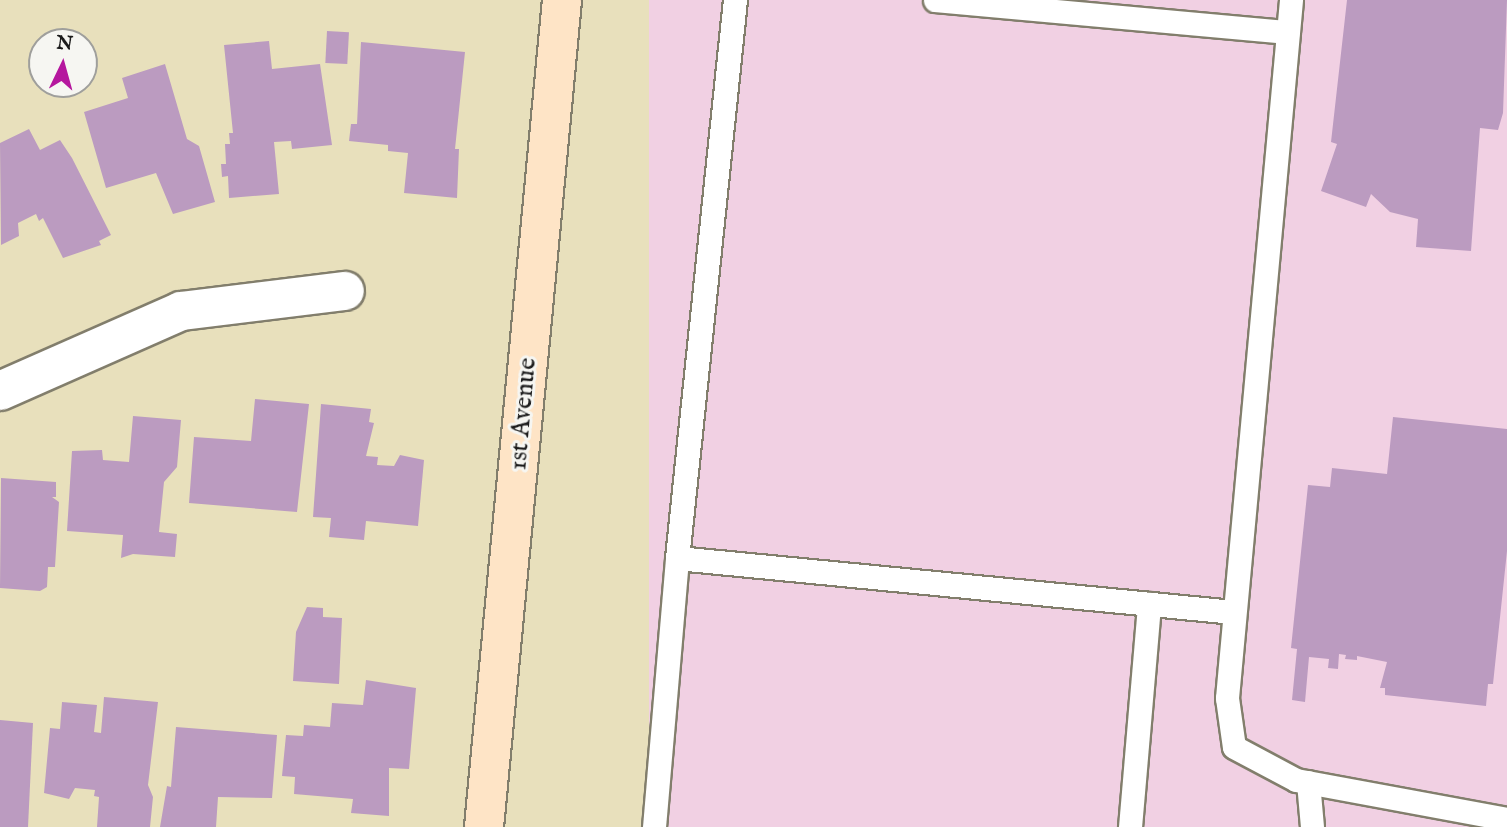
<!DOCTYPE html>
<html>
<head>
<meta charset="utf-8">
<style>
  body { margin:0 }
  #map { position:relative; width:1507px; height:827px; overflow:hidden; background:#e8e0bc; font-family:"IM FELL English",serif }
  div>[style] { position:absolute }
  .built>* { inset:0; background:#f1d0e3; transform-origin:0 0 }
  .building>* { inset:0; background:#bb9bc0; transform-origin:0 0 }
  .roads { filter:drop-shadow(2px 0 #827e6c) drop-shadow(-2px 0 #827e6c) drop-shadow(0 2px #827e6c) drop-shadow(0 -2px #827e6c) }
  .service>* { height:23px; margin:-11.5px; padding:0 11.5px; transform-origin:11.5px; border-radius:11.5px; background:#fff }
  .minor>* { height:38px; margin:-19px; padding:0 19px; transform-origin:19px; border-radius:19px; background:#fff }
  .secondary>* { height:38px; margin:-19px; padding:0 19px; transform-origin:19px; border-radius:19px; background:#fee4c6 }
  span { translate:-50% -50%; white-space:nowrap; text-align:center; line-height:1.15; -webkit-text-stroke:6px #f6f6f2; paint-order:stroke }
  .street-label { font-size:26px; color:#1c1c1c }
  .north { position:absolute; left:28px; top:28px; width:70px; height:70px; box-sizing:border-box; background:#f6f6f2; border:2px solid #9f9f9c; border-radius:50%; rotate:5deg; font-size:19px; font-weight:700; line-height:28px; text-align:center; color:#1c1c1c }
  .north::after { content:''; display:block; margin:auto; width:24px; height:32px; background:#b5179e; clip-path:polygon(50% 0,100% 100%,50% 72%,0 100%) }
</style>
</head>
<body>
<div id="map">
  <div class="built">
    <div style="left:649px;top:0;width:858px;height:831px"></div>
  </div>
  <div class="building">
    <div style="clip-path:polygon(1347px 0,1507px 0,1503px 113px,1498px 130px,1480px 128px,1471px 251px,1416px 247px,1418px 219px,1390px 212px,1371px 194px,1366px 207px,1321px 191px,1337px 144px,1331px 142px)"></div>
    <div style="left:327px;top:31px;width:22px;height:32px;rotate:3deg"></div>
    <div style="clip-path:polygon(269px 41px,272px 69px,320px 64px,332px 145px,292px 149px,291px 141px,274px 142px,279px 194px,229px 198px,228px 176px,222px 177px,221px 164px,226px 164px,225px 144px,230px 144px,229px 133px,233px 133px,224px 45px)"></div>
    <div style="clip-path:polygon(361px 42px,465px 52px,455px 149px,459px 149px,457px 198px,404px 193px,408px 153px,388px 151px,388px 145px,349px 141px,351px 124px,357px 124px)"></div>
    <div style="clip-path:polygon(165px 64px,187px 139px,199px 146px,215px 202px,173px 214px,156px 173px,106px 188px,84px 112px,128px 98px,122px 78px)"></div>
    <div style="clip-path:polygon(29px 129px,40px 150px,60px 140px,72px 158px,111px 235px,99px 241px,101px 245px,63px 258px,43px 218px,39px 221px,36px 214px,18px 223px,19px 236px,1px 245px,0 143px)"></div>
    <div style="clip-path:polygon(255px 399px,309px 404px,297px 512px,189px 503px,194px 437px,251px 441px)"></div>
    <div style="clip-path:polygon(321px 404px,371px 409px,369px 422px,374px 423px,366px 456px,378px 457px,377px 465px,394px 466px,400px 455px,424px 460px,418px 526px,366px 521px,364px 540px,329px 537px,331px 518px,313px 517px)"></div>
    <div style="clip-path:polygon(133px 416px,181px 420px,177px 467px,164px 482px,159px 532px,177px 534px,175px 557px,133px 554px,121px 558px,123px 535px,67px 531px,72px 451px,102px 450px,103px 460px,129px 462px)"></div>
    <div style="clip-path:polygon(1393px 417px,1507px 429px,1507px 551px,1493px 684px,1488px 684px,1486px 706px,1385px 695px,1385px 688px,1380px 688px,1387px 662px,1357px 656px,1357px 660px,1345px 659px,1346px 655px,1339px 654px,1338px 669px,1328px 668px,1329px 659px,1309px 657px,1305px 702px,1292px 700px,1297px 649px,1291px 648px,1308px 485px,1330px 487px,1332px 468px,1387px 474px)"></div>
    <div style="clip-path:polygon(1px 478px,56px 482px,56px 497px,52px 497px,59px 502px,55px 567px,48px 567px,47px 587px,40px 591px,0 588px)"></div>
    <div style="clip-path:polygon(307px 607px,323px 608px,323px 617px,342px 618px,339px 684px,293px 681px,296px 632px)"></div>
    <div style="clip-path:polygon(366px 680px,416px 688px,409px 769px,389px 768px,389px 816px,351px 813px,353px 799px,294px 794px,295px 777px,282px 776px,286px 735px,303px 736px,304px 725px,330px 727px,332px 703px,363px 705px)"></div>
    <div style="clip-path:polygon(104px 697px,158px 702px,148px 785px,153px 797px,150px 827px,97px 827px,99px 797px,94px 796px,95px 790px,75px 788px,69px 799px,44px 793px,50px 728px,60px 729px,62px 702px,97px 705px,94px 732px,101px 733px)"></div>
    <div style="clip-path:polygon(0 720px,33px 723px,28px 827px,0 827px)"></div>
    <div style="clip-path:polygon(176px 727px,277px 735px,272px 798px,218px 797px,216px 827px,160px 827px,167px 786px,171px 787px)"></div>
  </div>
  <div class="roads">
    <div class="service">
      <div style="left:935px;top:0;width:354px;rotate:5.2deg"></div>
      <div style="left:1291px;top:0;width:701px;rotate:95.24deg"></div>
      <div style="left:1227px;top:698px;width:49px;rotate:81.9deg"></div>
      <div style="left:1234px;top:747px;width:70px;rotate:28deg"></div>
      <div style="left:1296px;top:780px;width:215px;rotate:10.5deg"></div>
      <div style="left:677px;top:558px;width:560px;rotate:5.54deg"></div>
      <div style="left:1308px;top:782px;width:45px;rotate:84.9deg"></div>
      <div style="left:654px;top:827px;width:270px;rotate:-85.1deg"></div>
      <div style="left:677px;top:558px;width:561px;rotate:-84.07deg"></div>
      <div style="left:1130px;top:827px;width:224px;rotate:-85.1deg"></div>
    </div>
    <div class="minor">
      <div style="left:0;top:391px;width:198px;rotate:-23.8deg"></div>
      <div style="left:181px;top:311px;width:165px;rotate:-7deg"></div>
    </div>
    <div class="secondary">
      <div style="left:484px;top:827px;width:831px;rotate:-84.61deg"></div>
    </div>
  </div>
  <div class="street-label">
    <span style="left:523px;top:414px;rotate:-85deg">1st Avenue</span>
  </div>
  <div class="north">N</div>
</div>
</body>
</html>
